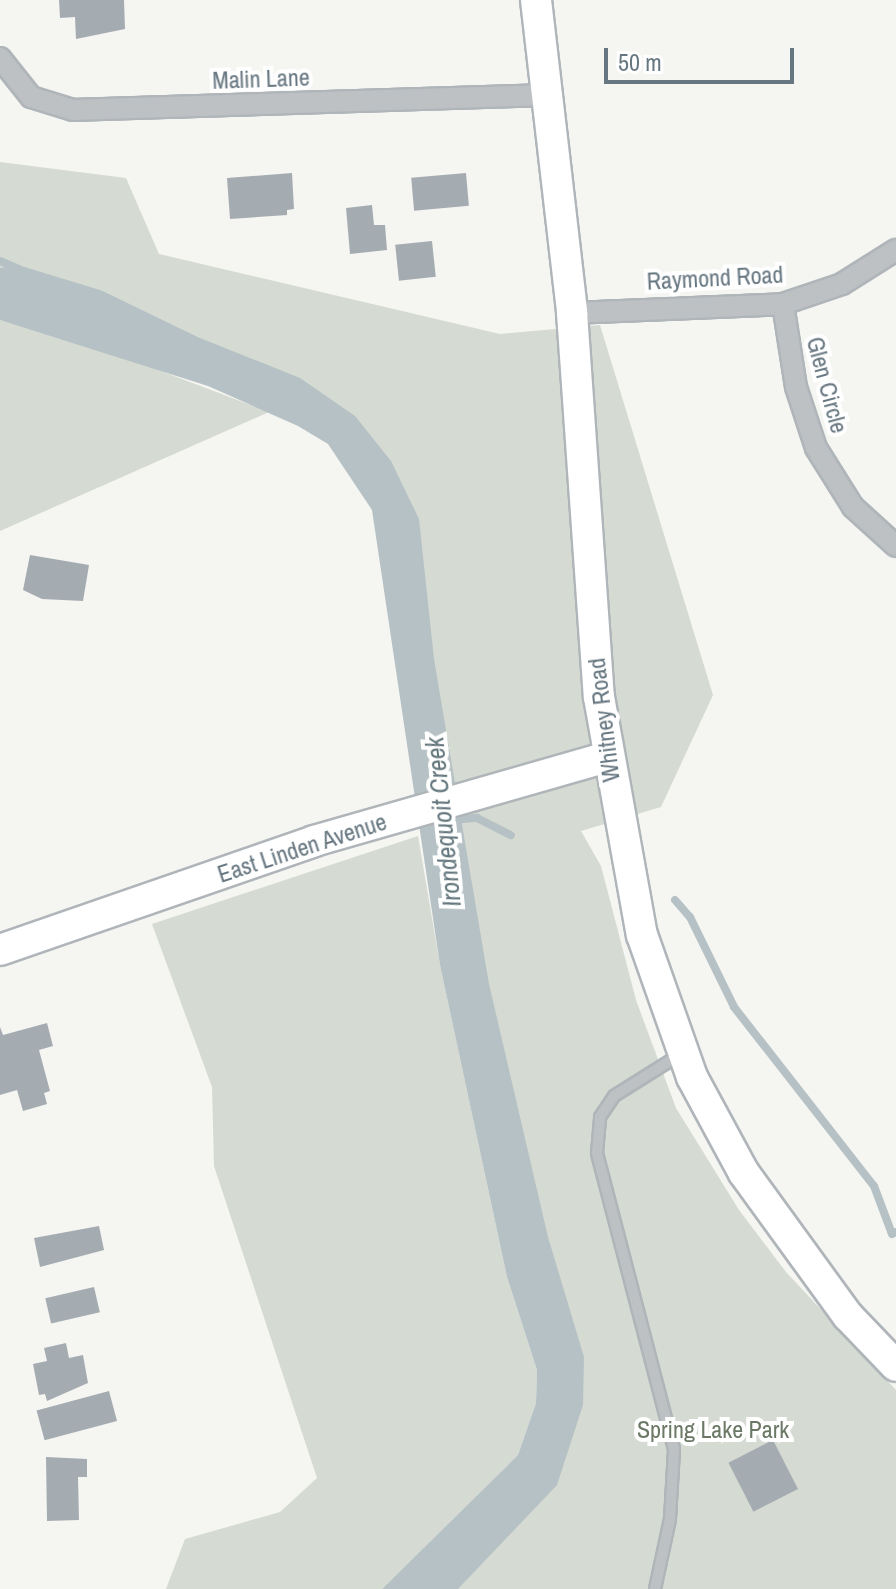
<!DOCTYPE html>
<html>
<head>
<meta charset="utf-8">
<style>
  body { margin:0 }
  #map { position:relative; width:896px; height:1589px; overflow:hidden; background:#f5f5f2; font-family:"Archivo Narrow",sans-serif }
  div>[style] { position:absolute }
  .green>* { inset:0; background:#d5dad2 }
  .water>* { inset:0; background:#b5c1c4 }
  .stream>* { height:8px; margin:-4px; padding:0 4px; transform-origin:4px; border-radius:4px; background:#b5c1c4 }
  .building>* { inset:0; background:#a5acb1; transform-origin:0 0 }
  .roads { filter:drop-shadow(2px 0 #afb5b9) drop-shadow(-2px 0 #afb5b9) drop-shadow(0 2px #afb5b9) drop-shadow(0 -2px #afb5b9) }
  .lane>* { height:10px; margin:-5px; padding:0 5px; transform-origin:5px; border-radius:5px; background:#bdc1c4 }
  .street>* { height:20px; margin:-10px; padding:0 10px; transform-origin:10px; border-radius:10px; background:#bdc1c4 }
  .secondary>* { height:30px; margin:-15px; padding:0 15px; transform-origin:15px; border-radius:15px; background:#fff }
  span { translate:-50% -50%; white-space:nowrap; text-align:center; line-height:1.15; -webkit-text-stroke:8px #fff; paint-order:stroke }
  .street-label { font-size:24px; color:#677781 }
  .park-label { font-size:24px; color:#6a7865 }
  .water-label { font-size:26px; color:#63777d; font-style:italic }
  .scale { position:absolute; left:604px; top:48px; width:190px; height:36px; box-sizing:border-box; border:4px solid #677781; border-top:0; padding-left:10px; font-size:24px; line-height:28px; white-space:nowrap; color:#677781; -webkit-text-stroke:6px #fff; paint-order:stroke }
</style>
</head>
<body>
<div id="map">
  <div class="green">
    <div style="clip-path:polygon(0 162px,126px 178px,159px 254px,500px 334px,600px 325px,713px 695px,661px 807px,581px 831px,601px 866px,636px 1000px,676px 1108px,739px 1210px,786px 1272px,896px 1390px,896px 1589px,419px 1589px,557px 1405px,380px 469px,200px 338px,103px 291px,0 268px)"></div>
    <div style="clip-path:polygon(0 320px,100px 348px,269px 412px,0 531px)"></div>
    <div style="clip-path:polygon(418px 836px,440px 965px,507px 1277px,537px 1370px,536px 1403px,518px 1455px,382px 1589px,166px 1589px,185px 1539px,280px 1512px,317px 1478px,214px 1166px,212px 1087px,152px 924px)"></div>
  </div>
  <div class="water">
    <div style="clip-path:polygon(18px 265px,103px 291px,200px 338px,300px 378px,355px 416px,391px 461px,419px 519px,434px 659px,489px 984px,548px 1237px,584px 1357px,583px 1405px,557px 1485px,458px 1589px,382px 1589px,518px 1455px,536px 1403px,537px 1370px,507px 1277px,440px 965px,372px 510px,328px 444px,298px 426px,208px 386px,0 320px,0 268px)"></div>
  </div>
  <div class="stream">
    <div style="left:0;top:261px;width:21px;rotate:23deg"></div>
    <div style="left:452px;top:820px;width:25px;rotate:-5deg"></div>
    <div style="left:477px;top:818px;width:38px;rotate:27deg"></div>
    <div style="left:675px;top:900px;width:23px;rotate:49deg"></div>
    <div style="left:690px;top:917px;width:100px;rotate:63.9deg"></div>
    <div style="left:734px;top:1007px;width:227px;rotate:52deg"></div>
    <div style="left:874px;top:1186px;width:51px;rotate:69.4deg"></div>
    <div style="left:892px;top:1234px;width:4px;rotate:-27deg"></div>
  </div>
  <div class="building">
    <div style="clip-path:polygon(59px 0,124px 0,125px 29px,76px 39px,75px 17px,60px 18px)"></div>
    <div style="clip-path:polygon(292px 173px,294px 209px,287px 210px,287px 215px,230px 219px,227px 178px)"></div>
    <div style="left:466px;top:173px;width:33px;height:55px;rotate:85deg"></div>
    <div style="clip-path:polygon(372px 205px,374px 225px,385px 225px,387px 250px,350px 254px,346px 208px)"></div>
    <div style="left:432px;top:241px;width:36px;height:37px;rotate:84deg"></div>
    <div style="clip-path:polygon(30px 555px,89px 565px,83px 601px,42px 599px,23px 590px)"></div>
    <div style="clip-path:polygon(47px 1023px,53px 1046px,39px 1050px,50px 1091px,44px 1093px,47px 1104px,23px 1111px,17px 1090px,0 1095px,0 1027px,3px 1035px)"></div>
    <div style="clip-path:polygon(99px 1226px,104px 1250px,40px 1267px,34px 1238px)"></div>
    <div style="left:94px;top:1287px;width:26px;height:50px;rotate:77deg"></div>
    <div style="clip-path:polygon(66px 1343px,69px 1358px,83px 1355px,88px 1383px,47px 1401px,45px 1394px,39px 1395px,33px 1364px,47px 1361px,44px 1348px)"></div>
    <div style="left:109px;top:1391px;width:31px;height:75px;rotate:75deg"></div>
    <div style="left:773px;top:1440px;width:55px;height:50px;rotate:63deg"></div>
    <div style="clip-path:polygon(46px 1457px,87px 1459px,87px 1477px,78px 1477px,79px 1520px,47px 1521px)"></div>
  </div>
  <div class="roads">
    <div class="lane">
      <div style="left:655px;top:1589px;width:72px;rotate:-77.9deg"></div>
      <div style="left:670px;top:1519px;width:70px;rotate:-86.7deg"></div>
      <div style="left:674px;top:1449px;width:306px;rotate:-104.6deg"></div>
      <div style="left:597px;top:1153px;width:36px;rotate:-85deg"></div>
      <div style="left:600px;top:1117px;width:25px;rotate:-56deg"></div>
      <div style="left:614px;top:1096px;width:79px;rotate:-32.1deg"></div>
    </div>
    <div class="street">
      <div style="left:0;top:58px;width:50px;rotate:51.5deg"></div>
      <div style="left:31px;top:97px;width:44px;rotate:17.2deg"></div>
      <div style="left:73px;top:110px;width:473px;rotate:-1.8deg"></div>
      <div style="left:783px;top:304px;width:84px;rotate:81.1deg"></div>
      <div style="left:796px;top:387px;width:64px;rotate:71.8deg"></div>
      <div style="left:816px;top:448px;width:70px;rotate:57.9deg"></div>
      <div style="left:853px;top:507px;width:58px;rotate:42.2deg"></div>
      <div style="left:572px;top:313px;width:211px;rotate:-2.4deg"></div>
      <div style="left:783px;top:304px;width:62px;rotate:-18.7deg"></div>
      <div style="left:842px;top:284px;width:64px;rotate:-32.2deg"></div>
    </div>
    <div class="secondary">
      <div style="left:536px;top:0;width:315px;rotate:83.4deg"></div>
      <div style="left:572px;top:313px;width:385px;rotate:86deg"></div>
      <div style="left:599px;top:697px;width:242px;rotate:79.8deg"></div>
      <div style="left:642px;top:935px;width:151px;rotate:70.6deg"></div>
      <div style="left:692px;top:1077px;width:109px;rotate:61.6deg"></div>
      <div style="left:744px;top:1173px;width:177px;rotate:54deg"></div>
      <div style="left:848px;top:1316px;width:69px;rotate:46.2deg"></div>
      <div style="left:0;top:950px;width:332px;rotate:-19.1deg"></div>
      <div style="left:314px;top:841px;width:305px;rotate:-16deg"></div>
    </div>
  </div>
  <div class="street-label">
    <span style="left:261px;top:79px;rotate:-2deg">Malin Lane</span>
    <span style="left:715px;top:278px;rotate:-3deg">Raymond Road</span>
    <span style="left:827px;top:385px;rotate:75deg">Glen Circle</span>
    <span style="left:604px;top:720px;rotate:-97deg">Whitney Road</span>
    <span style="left:302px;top:848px;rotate:-18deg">East Linden Avenue</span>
  </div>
  <div class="park-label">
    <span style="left:713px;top:1430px">Spring Lake Park</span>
  </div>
  <div class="water-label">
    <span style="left:443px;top:822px;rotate:-96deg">Irondequoit Creek</span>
  </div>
  <div class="scale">50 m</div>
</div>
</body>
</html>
